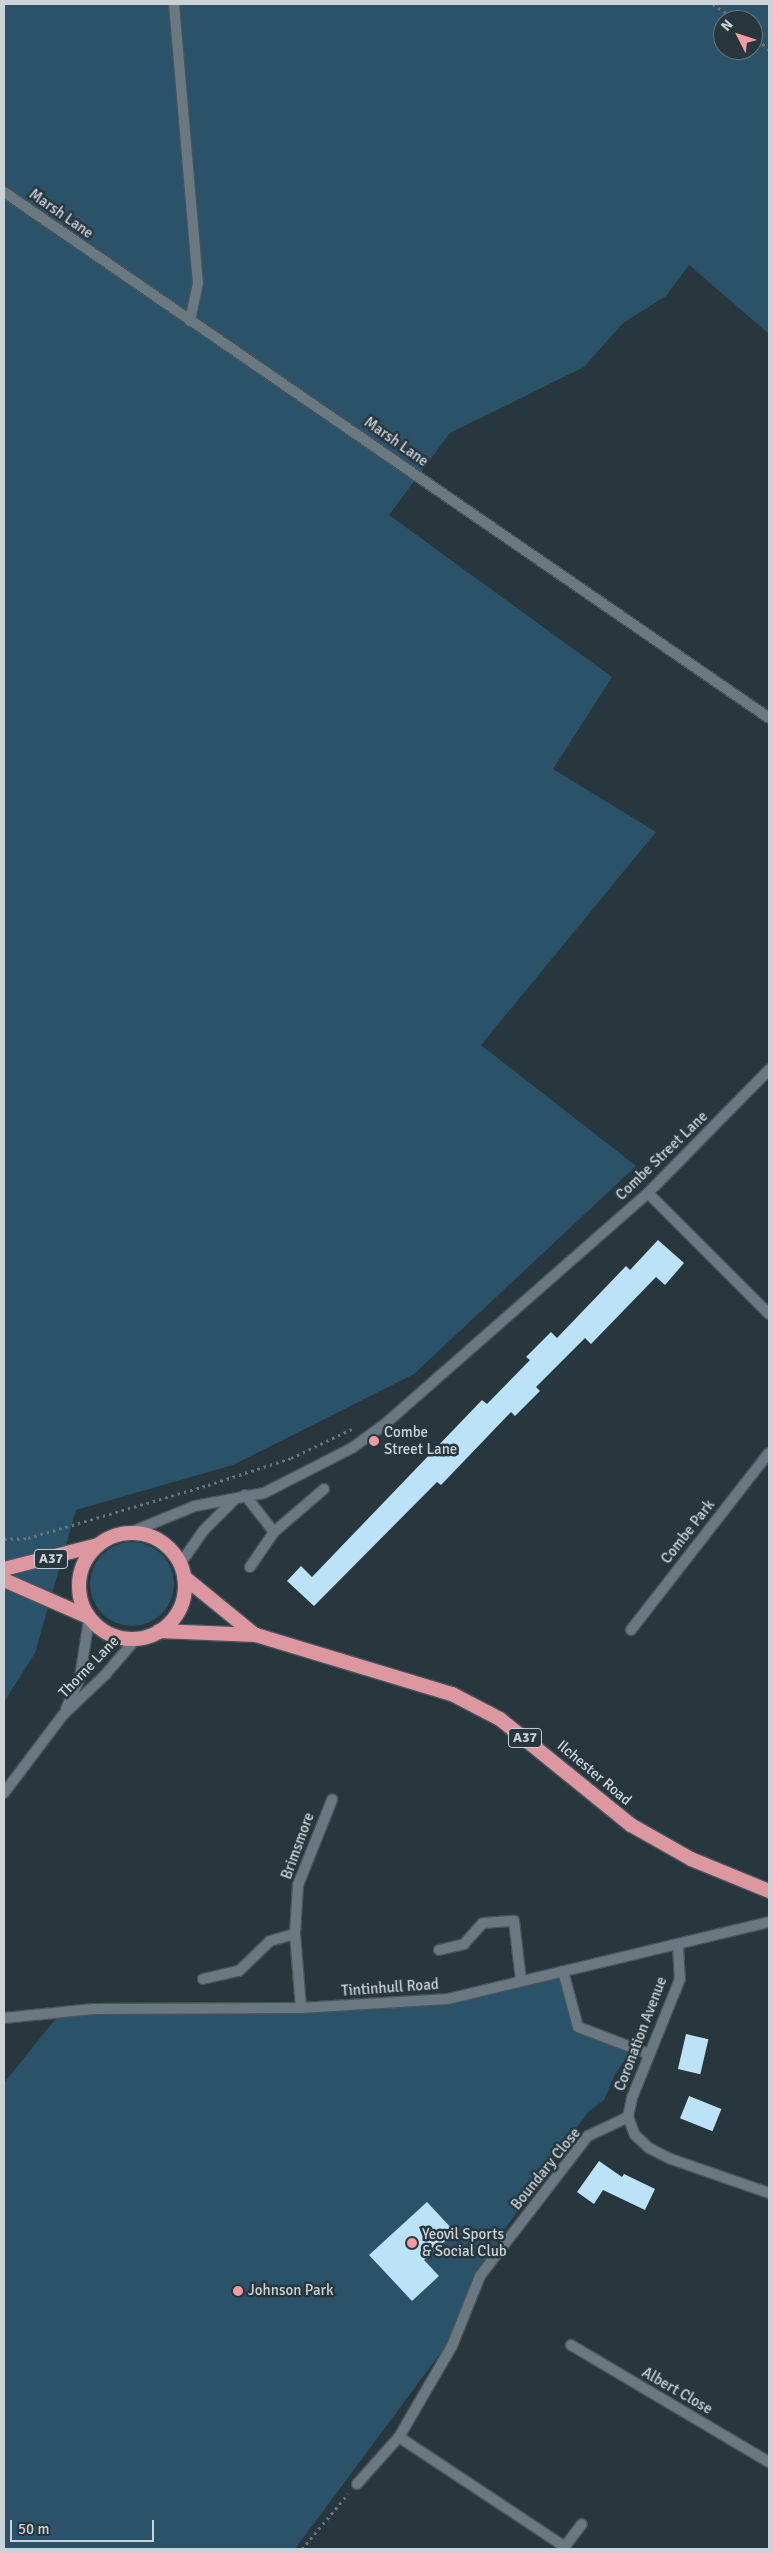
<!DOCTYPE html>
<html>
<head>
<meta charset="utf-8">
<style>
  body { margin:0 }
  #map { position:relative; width:773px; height:2553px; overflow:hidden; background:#28363e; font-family:Signika,sans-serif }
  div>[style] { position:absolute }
  .green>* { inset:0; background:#2a5269 }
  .round { border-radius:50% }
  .building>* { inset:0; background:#bce2f8; transform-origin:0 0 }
  .path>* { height:3px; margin-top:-1.5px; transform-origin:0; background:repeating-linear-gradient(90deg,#68737a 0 2.5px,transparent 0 6.5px) }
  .roads { filter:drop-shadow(1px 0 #48545a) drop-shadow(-1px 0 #48545a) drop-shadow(0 1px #48545a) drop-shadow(0 -1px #48545a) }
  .service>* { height:10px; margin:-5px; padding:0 5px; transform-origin:5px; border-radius:5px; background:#697881 }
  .minor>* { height:10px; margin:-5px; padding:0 5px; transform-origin:5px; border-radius:5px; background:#697881 }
  .tertiary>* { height:10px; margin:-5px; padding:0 5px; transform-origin:5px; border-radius:5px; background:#697881 }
  .trunk>* { height:14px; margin:-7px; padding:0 7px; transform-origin:7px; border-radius:7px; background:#dc97a0 }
  .trunk>.ring { margin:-7px; padding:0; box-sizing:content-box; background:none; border:14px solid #dc97a0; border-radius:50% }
  .dots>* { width:14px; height:14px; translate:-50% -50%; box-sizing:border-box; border:2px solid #28363e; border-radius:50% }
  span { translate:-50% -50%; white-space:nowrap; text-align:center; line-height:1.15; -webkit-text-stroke:5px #28363e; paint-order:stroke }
  .shield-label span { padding:1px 4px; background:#28363e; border:1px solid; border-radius:4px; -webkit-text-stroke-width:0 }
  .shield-label { font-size:14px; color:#cbd3d8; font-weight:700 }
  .street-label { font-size:15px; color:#cbd3d8 }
  .poi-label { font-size:15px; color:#cbd3d8 }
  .left { translate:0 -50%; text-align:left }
  .frame { position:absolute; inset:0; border:5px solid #cbd3d8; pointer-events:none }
  .north { position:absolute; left:713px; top:10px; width:50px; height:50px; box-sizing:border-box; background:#28363e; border:1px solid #69757c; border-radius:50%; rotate:311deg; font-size:14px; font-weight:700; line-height:20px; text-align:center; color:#cbd3d8 }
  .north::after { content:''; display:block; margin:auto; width:18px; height:22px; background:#f49aa3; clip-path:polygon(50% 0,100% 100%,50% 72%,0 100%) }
  .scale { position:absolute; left:10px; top:2520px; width:144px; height:22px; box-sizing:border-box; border:2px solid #cbd3d8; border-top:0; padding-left:6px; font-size:15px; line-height:18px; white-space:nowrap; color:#cbd3d8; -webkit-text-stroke:4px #28363e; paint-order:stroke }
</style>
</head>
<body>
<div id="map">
  <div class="green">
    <div style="clip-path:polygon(evenodd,4px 4px,769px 4px,769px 334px,689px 265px,666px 296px,623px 323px,584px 367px,450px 433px,389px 515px,612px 677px,553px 769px,656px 832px,481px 1045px,636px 1166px,414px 1374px,233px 1465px,76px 1510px,35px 1653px,4px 1702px,4px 4px,723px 20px,753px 20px,753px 50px,723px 50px,723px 20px)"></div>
    <div class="round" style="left:90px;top:1542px;width:84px;height:84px"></div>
    <div style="clip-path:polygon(563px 1971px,578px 2027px,634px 2048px,614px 2076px,604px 2100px,588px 2112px,504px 2230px,442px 2351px,295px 2549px,4px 2549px,4px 2083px,61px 2012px,448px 1999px)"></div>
  </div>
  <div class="building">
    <div style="clip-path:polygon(658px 1240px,684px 1263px,665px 1285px,656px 1277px,591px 1344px,585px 1338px,536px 1387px,540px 1391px,515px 1416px,511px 1412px,441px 1485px,437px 1482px,314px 1606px,287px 1581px,301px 1566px,312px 1577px,482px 1400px,487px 1404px,530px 1360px,526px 1357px,551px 1332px,557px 1338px,626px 1266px,630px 1270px)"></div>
    <div style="left:686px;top:2034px;width:23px;height:36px;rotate:13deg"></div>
    <div style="left:689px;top:2096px;width:35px;height:24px;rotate:22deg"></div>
    <div style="clip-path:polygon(599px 2161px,622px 2177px,624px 2174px,655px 2189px,645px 2210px,603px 2190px,594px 2204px,577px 2192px)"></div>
    <div style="clip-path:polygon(427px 2202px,455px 2232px,424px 2260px,439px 2276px,412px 2301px,369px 2255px)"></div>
  </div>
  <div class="path">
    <div style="left:713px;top:4px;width:29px;rotate:34deg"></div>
    <div style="left:753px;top:35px;width:22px;rotate:43deg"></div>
    <div style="left:4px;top:1539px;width:24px;rotate:-2deg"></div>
    <div style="left:28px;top:1538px;width:188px;rotate:-16.4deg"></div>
    <div style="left:208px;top:1485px;width:87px;rotate:-18deg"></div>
    <div style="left:291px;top:1458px;width:70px;rotate:-25.5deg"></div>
    <div style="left:302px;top:2549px;width:72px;rotate:-50.1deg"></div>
  </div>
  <div class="roads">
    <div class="service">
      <div style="left:174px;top:4px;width:280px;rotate:85.1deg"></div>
      <div style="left:198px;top:283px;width:39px;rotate:102deg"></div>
      <div style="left:245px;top:1495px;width:47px;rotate:51.9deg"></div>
      <div style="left:250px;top:1567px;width:42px;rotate:-55.6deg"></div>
      <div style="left:274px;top:1532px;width:66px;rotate:-40.7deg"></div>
    </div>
    <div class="minor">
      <div style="left:4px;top:192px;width:928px;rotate:34.51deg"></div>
      <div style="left:648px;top:1193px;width:171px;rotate:45deg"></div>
      <div style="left:631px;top:1630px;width:224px;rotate:-52.1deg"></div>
      <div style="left:439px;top:1950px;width:26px;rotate:-13deg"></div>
      <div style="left:464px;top:1944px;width:28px;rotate:-48deg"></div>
      <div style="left:483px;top:1923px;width:31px;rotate:-4deg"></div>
      <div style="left:514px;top:1921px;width:60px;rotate:83.3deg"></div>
      <div style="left:563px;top:1971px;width:58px;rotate:75deg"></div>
      <div style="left:578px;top:2027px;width:76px;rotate:20.8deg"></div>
      <div style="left:203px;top:1979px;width:37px;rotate:-13deg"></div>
      <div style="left:239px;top:1971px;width:43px;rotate:-44.1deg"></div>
      <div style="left:270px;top:1941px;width:26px;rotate:-16deg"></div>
      <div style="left:301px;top:2008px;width:74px;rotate:-94.6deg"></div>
      <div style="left:295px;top:1934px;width:49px;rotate:-86.5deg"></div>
      <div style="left:298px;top:1885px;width:92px;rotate:-68.2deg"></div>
      <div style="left:571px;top:2345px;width:230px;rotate:30.6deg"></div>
      <div style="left:399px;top:2437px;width:199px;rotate:33.5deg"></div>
      <div style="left:357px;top:2484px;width:63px;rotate:-48.2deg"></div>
      <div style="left:399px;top:2437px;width:105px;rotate:-59.8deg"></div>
      <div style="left:452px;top:2346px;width:75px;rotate:-68.2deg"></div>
      <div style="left:480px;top:2276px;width:177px;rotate:-52.4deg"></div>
      <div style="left:588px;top:2136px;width:44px;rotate:-25.4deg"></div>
      <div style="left:563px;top:2549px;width:31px;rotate:-53deg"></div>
    </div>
    <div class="tertiary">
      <div style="left:134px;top:1531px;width:66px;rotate:-22.3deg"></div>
      <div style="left:195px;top:1506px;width:70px;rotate:-10.7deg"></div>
      <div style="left:264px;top:1493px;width:99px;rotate:-27.1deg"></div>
      <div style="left:352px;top:1448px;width:41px;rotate:-36deg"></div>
      <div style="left:385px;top:1424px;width:350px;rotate:-41.3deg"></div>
      <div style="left:648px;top:1193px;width:173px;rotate:-45.5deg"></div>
      <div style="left:180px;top:1564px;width:42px;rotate:-54.8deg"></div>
      <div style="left:204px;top:1530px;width:44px;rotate:-45deg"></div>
      <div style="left:66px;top:1709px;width:35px;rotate:-66deg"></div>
      <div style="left:80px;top:1677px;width:59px;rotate:-81.2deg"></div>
      <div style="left:4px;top:1793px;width:98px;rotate:-52.9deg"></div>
      <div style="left:63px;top:1715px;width:58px;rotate:-43.6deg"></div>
      <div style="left:105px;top:1675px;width:48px;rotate:-49.3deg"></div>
      <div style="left:678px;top:1945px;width:34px;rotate:87deg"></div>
      <div style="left:680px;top:1979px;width:128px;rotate:112deg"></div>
      <div style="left:632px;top:2098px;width:19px;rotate:102deg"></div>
      <div style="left:628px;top:2117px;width:19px;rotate:69deg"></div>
      <div style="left:635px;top:2135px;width:19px;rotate:43deg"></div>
      <div style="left:649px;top:2148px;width:25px;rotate:27deg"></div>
      <div style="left:671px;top:2159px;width:104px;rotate:19.1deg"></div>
      <div style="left:4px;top:2018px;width:90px;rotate:-5.7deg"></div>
      <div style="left:94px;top:2009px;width:207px;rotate:-0.3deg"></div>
      <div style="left:301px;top:2008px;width:147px;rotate:-3.5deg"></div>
      <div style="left:448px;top:1999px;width:330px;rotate:-13.5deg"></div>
    </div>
    <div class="trunk">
      <div class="ring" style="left:79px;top:1533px;width:92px;height:92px"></div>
      <div style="left:4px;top:1569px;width:97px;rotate:-14.3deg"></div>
      <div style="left:184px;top:1577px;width:92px;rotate:39.2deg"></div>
      <div style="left:4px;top:1580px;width:90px;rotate:23.7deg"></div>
      <div style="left:159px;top:1631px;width:97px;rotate:2.4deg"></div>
      <div style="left:256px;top:1635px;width:205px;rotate:16.8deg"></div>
      <div style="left:452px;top:1694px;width:54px;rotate:27.5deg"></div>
      <div style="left:500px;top:1719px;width:169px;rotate:39deg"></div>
      <div style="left:631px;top:1825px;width:69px;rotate:29.5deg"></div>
      <div style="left:691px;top:1859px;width:84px;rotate:22.3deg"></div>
    </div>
  </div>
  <div class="dots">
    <div style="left:374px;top:1441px;background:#f49aa3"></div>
    <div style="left:412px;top:2243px;background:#f49aa3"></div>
    <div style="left:238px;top:2291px;background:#f49aa3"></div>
  </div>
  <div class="shield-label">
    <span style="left:51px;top:1559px">A37</span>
    <span style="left:525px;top:1738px">A37</span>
  </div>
  <div class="street-label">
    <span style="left:61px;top:214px;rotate:35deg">Marsh Lane</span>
    <span style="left:396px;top:442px;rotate:35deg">Marsh Lane</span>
    <span style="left:662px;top:1156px;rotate:-44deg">Combe Street Lane</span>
    <span style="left:688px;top:1532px;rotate:-52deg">Combe Park</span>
    <span style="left:89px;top:1667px;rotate:-46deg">Thorne Lane</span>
    <span style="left:594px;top:1773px;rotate:40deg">Ilchester Road</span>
    <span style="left:298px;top:1846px;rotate:-70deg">Brimsmore</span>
    <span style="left:390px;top:1988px;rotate:-4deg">Tintinhull Road</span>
    <span style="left:641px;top:2034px;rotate:-69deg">Coronation Avenue</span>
    <span style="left:546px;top:2169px;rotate:-51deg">Boundary Close</span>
    <span style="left:677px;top:2391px;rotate:30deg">Albert Close</span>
  </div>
  <div class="poi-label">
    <span class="left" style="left:384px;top:1441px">Combe<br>Street Lane</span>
    <span class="left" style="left:422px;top:2243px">Yeovil Sports<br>&amp; Social Club</span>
    <span class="left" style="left:248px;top:2291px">Johnson Park</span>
  </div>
  <div class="frame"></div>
  <div class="north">N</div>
  <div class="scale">50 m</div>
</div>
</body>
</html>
